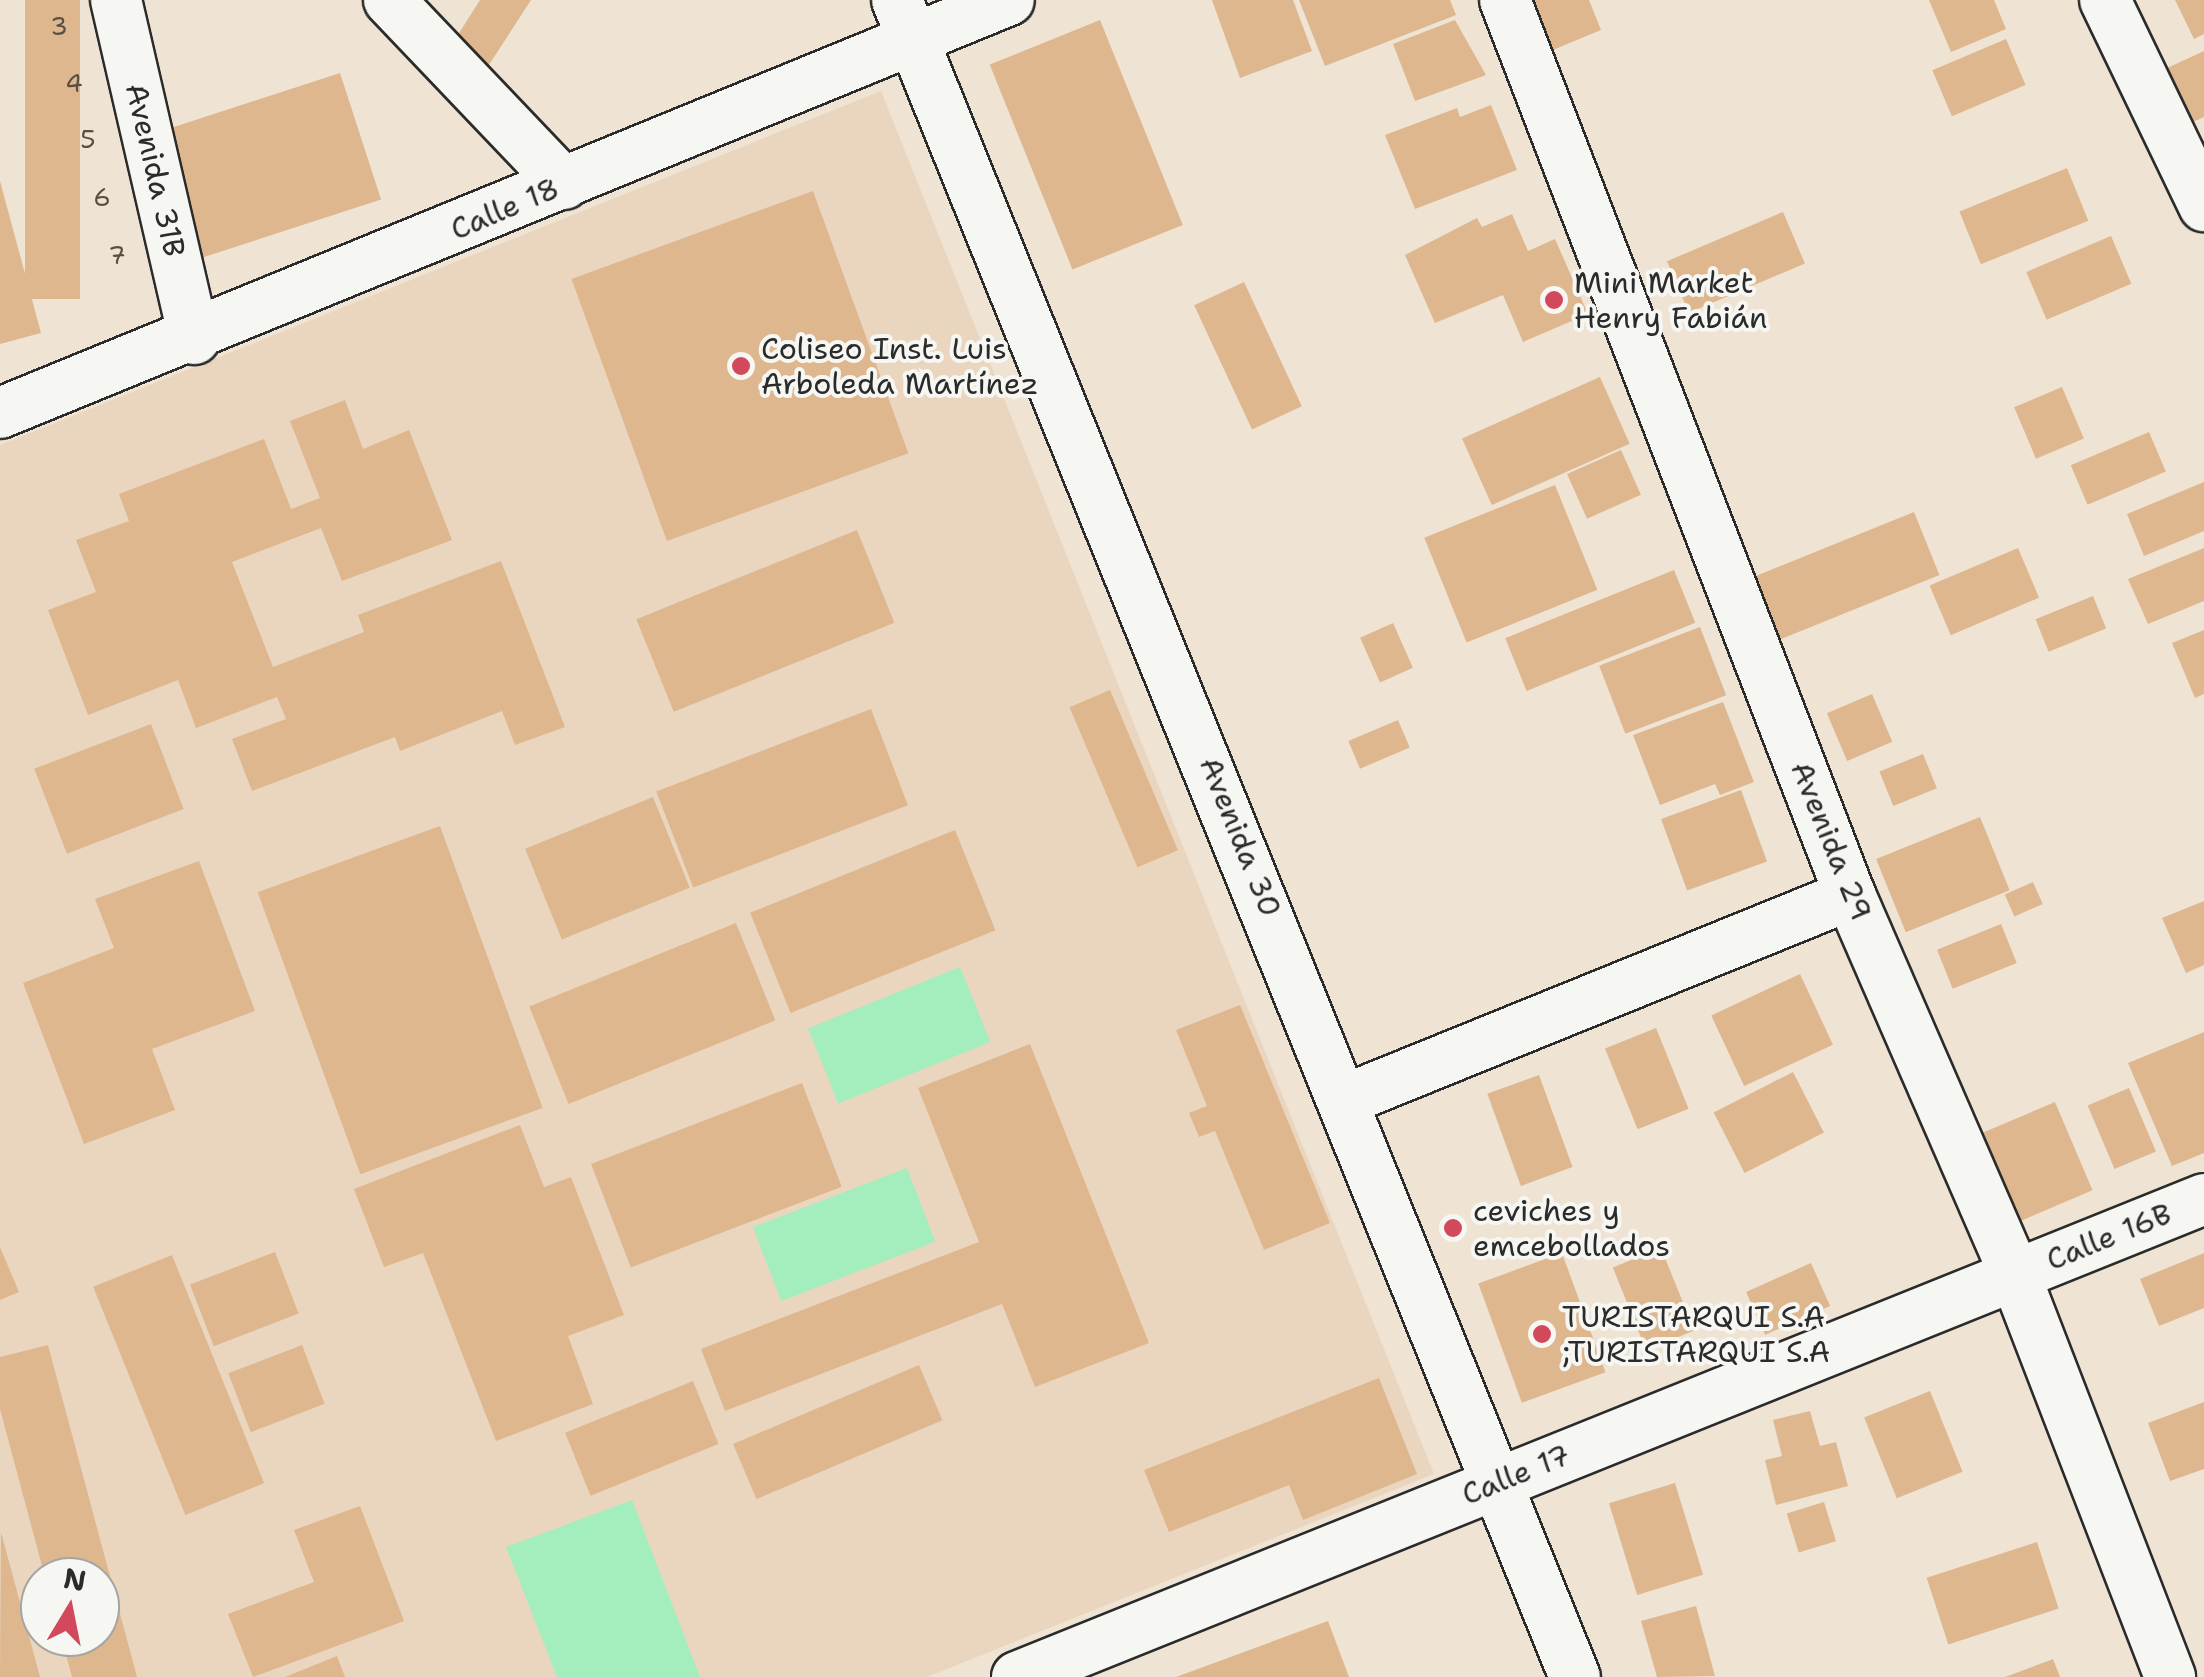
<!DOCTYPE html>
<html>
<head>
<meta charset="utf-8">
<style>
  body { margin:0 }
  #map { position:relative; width:2204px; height:1677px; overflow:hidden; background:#efe3d4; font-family:"Shantell Sans",sans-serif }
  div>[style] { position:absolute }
  .built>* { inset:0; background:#ead6bf }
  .green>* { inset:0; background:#a4edbc; transform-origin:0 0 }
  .building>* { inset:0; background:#deb78f; transform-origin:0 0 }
  .roads { filter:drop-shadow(2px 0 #2b2b2b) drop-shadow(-2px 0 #2b2b2b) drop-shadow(0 2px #2b2b2b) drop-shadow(0 -2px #2b2b2b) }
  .minor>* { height:50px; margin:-25px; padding:0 25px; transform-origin:25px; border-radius:25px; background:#f6f6f2 }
  .dots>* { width:28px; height:28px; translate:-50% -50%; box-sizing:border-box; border:5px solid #f6f6f2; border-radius:50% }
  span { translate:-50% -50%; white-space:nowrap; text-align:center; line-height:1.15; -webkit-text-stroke:8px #f6f6f2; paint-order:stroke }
  .number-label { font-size:25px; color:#584e44 }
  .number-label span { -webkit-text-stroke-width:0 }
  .street-label { font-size:30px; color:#2b2b2b }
  .poi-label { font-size:30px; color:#2b2b2b }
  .left { translate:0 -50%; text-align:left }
  .north { position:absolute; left:20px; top:1557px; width:100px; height:100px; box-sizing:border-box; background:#f6f6f2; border:2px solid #a5a5a2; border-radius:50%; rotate:10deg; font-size:28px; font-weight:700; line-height:40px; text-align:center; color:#2b2b2b }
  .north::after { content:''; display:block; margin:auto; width:35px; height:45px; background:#d1495b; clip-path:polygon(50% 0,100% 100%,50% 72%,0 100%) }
</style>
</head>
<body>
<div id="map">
  <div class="built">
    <div style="clip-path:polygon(evenodd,881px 91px,1434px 1474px,927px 1677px,0 1677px,0 445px,881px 91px,40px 1577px,100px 1577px,100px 1637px,40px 1637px,40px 1577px)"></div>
  </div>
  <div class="green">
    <div style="left:960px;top:967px;width:81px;height:164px;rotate:68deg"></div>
    <div style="left:907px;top:1168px;width:79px;height:165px;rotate:69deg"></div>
    <div style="clip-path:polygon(632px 1500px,700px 1677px,557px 1677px,506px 1547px)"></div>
  </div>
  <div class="building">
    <div style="left:25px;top:0;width:55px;height:299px"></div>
    <div style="clip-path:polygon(480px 0,531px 0,485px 71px,449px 49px)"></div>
    <div style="clip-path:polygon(1212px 0,1293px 0,1312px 51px,1240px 78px)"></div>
    <div style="clip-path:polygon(1299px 0,1450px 0,1456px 15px,1325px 66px)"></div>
    <div style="clip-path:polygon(1511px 0,1589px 0,1601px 30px,1536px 57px)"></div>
    <div style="clip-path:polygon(1929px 0,1994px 0,2006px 29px,1951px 52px)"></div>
    <div style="clip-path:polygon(2175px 0,2204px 0,2204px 34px,2194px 39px)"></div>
    <div style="left:1100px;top:20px;width:221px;height:119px;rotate:68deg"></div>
    <div style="clip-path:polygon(1455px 20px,1486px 75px,1415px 101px,1393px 44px)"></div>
    <div style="left:2006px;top:39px;width:50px;height:80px;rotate:67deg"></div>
    <div style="clip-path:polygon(2204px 51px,2204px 117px,2177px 129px,2150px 76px)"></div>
    <div style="left:340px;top:73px;width:133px;height:190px;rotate:72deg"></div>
    <div style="clip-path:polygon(1491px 105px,1517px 170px,1415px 209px,1385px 135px,1457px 108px,1460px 117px)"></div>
    <div style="left:2067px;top:168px;width:57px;height:116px;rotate:68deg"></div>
    <div style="clip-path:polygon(0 181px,41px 333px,0 344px)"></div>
    <div style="left:813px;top:191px;width:279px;height:257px;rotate:70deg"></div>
    <div style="left:1783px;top:212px;width:56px;height:126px;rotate:67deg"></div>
    <div style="clip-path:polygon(1512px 214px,1528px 251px,1555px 239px,1588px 314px,1523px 342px,1503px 295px,1435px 323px,1405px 255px,1477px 218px,1482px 227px)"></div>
    <div style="left:2111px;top:236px;width:52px;height:92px;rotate:67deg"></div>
    <div style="left:1244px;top:282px;width:137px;height:55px;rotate:65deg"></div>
    <div style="left:1600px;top:377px;width:73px;height:151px;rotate:66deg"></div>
    <div style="left:2062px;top:387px;width:56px;height:52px;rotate:67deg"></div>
    <div style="clip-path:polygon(345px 400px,363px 449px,409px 430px,452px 540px,342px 581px,321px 528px,232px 562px,273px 667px,364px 632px,358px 615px,501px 561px,565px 727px,515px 745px,502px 711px,400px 751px,395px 737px,252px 791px,232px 739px,286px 719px,277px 697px,196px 728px,178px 680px,88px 715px,48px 610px,96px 592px,76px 540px,129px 521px,119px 494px,264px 439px,291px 509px,320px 498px,290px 421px)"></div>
    <div style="left:2149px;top:432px;width:43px;height:85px;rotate:67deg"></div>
    <div style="left:1621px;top:450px;width:49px;height:59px;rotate:66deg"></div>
    <div style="clip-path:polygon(2204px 482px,2204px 531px,2144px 556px,2127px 514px)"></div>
    <div style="left:1555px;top:485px;width:113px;height:141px;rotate:68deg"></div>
    <div style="left:1914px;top:512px;width:68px;height:178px;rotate:68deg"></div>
    <div style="left:857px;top:530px;width:100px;height:238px;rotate:68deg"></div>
    <div style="left:2018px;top:548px;width:54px;height:96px;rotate:67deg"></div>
    <div style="clip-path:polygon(2204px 548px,2204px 601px,2148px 624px,2128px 579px)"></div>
    <div style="left:1674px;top:570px;width:57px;height:182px;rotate:68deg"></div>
    <div style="left:2093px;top:596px;width:35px;height:62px;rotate:68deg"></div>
    <div style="left:1393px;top:623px;width:49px;height:36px;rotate:66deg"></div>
    <div style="left:1700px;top:627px;width:73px;height:108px;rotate:69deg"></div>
    <div style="clip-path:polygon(2204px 630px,2204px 694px,2195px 698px,2172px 643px)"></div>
    <div style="left:1110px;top:690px;width:174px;height:44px;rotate:67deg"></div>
    <div style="left:1872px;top:694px;width:52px;height:49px;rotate:67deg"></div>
    <div style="clip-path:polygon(1723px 702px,1754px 782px,1720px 795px,1715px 784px,1660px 805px,1633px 735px)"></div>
    <div style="left:871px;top:709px;width:103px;height:230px;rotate:69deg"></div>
    <div style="left:1398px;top:720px;width:30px;height:54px;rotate:67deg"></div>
    <div style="left:151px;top:724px;width:91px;height:125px;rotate:69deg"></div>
    <div style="left:1923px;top:754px;width:37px;height:47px;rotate:68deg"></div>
    <div style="left:1741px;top:790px;width:76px;height:85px;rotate:70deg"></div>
    <div style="left:653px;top:797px;width:98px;height:138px;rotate:68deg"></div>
    <div style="left:1980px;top:817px;width:79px;height:112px;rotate:68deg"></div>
    <div style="left:440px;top:826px;width:300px;height:194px;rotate:70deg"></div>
    <div style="left:955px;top:830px;width:108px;height:221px;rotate:68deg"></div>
    <div style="clip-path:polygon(199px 861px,255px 1011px,152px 1049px,175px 1110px,84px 1144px,23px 983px,114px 948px,95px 899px)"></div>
    <div style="left:2033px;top:882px;width:24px;height:31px;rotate:66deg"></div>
    <div style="clip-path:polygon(2204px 901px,2204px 965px,2186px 973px,2162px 918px)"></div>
    <div style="left:736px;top:923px;width:105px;height:223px;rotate:68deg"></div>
    <div style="left:2001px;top:924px;width:42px;height:69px;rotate:68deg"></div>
    <div style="left:1800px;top:974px;width:78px;height:98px;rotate:65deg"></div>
    <div style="clip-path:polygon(1240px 1005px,1330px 1223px,1264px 1250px,1215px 1131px,1199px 1137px,1189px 1113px,1207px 1106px,1176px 1030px)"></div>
    <div style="left:1656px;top:1028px;width:87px;height:55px;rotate:68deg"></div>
    <div style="clip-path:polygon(2204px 1032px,2204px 1153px,2172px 1166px,2128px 1063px)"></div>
    <div style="clip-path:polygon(1030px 1044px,1149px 1343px,1035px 1387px,1002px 1304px,725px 1411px,701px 1349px,979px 1242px,918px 1088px)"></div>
    <div style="left:1793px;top:1072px;width:68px;height:89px;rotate:63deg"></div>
    <div style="left:1539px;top:1075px;width:98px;height:55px;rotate:70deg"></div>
    <div style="left:802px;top:1083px;width:111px;height:226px;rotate:69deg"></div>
    <div style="left:2129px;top:1088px;width:69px;height:45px;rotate:67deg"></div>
    <div style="left:2055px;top:1102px;width:96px;height:105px;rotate:67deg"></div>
    <div style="clip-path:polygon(520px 1125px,544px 1187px,571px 1177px,624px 1315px,568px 1336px,593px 1404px,496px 1441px,423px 1253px,384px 1267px,354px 1189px)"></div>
    <div style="clip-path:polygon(0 1247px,19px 1292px,0 1300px)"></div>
    <div style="left:1661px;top:1248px;width:89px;height:52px;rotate:68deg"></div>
    <div style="left:275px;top:1252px;width:66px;height:91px;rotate:69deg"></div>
    <div style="left:1562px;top:1253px;width:127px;height:89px;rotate:70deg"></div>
    <div style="clip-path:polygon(2204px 1253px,2204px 1308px,2159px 1326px,2140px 1279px)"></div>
    <div style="left:172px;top:1255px;width:246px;height:85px;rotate:68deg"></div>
    <div style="left:1811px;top:1263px;width:47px;height:71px;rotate:66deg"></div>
    <div style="clip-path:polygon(48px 1345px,137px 1677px,72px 1677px,61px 1637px,100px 1637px,100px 1577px,45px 1577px,0 1409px,0 1357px)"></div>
    <div style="left:302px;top:1345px;width:63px;height:79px;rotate:69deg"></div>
    <div style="left:919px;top:1365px;width:60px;height:202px;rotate:67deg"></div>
    <div style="clip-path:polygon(1379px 1378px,1417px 1474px,1303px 1520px,1289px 1485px,1169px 1532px,1144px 1470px)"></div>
    <div style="left:693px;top:1381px;width:68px;height:138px;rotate:68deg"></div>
    <div style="left:1930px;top:1391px;width:87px;height:71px;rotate:68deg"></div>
    <div style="clip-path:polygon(2204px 1402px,2204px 1469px,2170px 1481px,2148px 1423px)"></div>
    <div style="clip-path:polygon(1810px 1411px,1820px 1446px,1836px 1442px,1848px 1486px,1776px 1505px,1765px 1460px,1782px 1456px,1773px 1420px)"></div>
    <div style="left:1675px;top:1483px;width:96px;height:69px;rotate:73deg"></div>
    <div style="left:1824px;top:1502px;width:41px;height:39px;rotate:73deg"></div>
    <div style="clip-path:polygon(360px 1506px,404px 1621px,253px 1677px,228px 1614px,314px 1582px,294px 1530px)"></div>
    <div style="clip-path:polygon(1px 1532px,40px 1677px,0 1677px)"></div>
    <div style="left:2037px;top:1542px;width:70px;height:116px;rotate:72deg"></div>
    <div style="clip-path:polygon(1696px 1606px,1715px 1676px,1657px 1677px,1641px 1621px)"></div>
    <div style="clip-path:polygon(1328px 1621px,1349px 1677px,1176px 1677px)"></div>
    <div style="clip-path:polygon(337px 1656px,345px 1677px,285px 1677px)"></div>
    <div style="clip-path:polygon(2053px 1659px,2060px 1677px,2005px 1677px)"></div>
  </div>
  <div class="roads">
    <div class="minor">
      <div style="left:116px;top:0;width:348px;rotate:77deg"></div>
      <div style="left:389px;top:0;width:254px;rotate:46.4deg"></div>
      <div style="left:897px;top:0;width:1809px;rotate:67.99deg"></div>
      <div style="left:1505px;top:0;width:959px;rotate:68.92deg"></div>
      <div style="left:1850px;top:895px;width:414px;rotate:66.5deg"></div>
      <div style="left:2015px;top:1275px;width:431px;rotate:68.9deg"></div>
      <div style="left:2105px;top:0;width:229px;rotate:64.3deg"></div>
      <div style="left:0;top:413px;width:1090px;rotate:-22.26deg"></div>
      <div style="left:1347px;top:1099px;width:543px;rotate:-22.08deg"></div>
      <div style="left:1017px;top:1677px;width:1280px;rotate:-21.93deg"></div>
    </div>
  </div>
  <div class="dots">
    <div style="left:1554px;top:300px;background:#d1495b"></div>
    <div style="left:741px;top:366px;background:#d1495b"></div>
    <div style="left:1453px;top:1228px;background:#d1495b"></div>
    <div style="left:1542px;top:1334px;background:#d1495b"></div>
  </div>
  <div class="number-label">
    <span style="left:59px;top:26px">3</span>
    <span style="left:74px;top:83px">4</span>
    <span style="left:88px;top:139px">5</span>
    <span style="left:102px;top:197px">6</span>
    <span style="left:117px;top:255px">7</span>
  </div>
  <div class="street-label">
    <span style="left:155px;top:170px;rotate:77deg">Avenida 31B</span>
    <span style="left:505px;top:209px;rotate:-23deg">Calle 18</span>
    <span style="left:1240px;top:837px;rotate:68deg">Avenida 30</span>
    <span style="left:1831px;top:841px;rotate:68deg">Avenida 29</span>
    <span style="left:2109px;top:1237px;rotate:-22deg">Calle 16B</span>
    <span style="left:1516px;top:1475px;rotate:-22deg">Calle 17</span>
  </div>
  <div class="poi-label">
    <span class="left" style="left:1574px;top:300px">Mini Market<br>Henry Fabián</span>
    <span class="left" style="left:761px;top:366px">Coliseo Inst. Luis<br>Arboleda Martínez</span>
    <span class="left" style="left:1473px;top:1228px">ceviches y<br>emcebollados</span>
    <span class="left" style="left:1562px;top:1334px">TURISTARQUI S.A<br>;TURISTARQUI S.A</span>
  </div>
  <div class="north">N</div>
</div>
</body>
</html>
